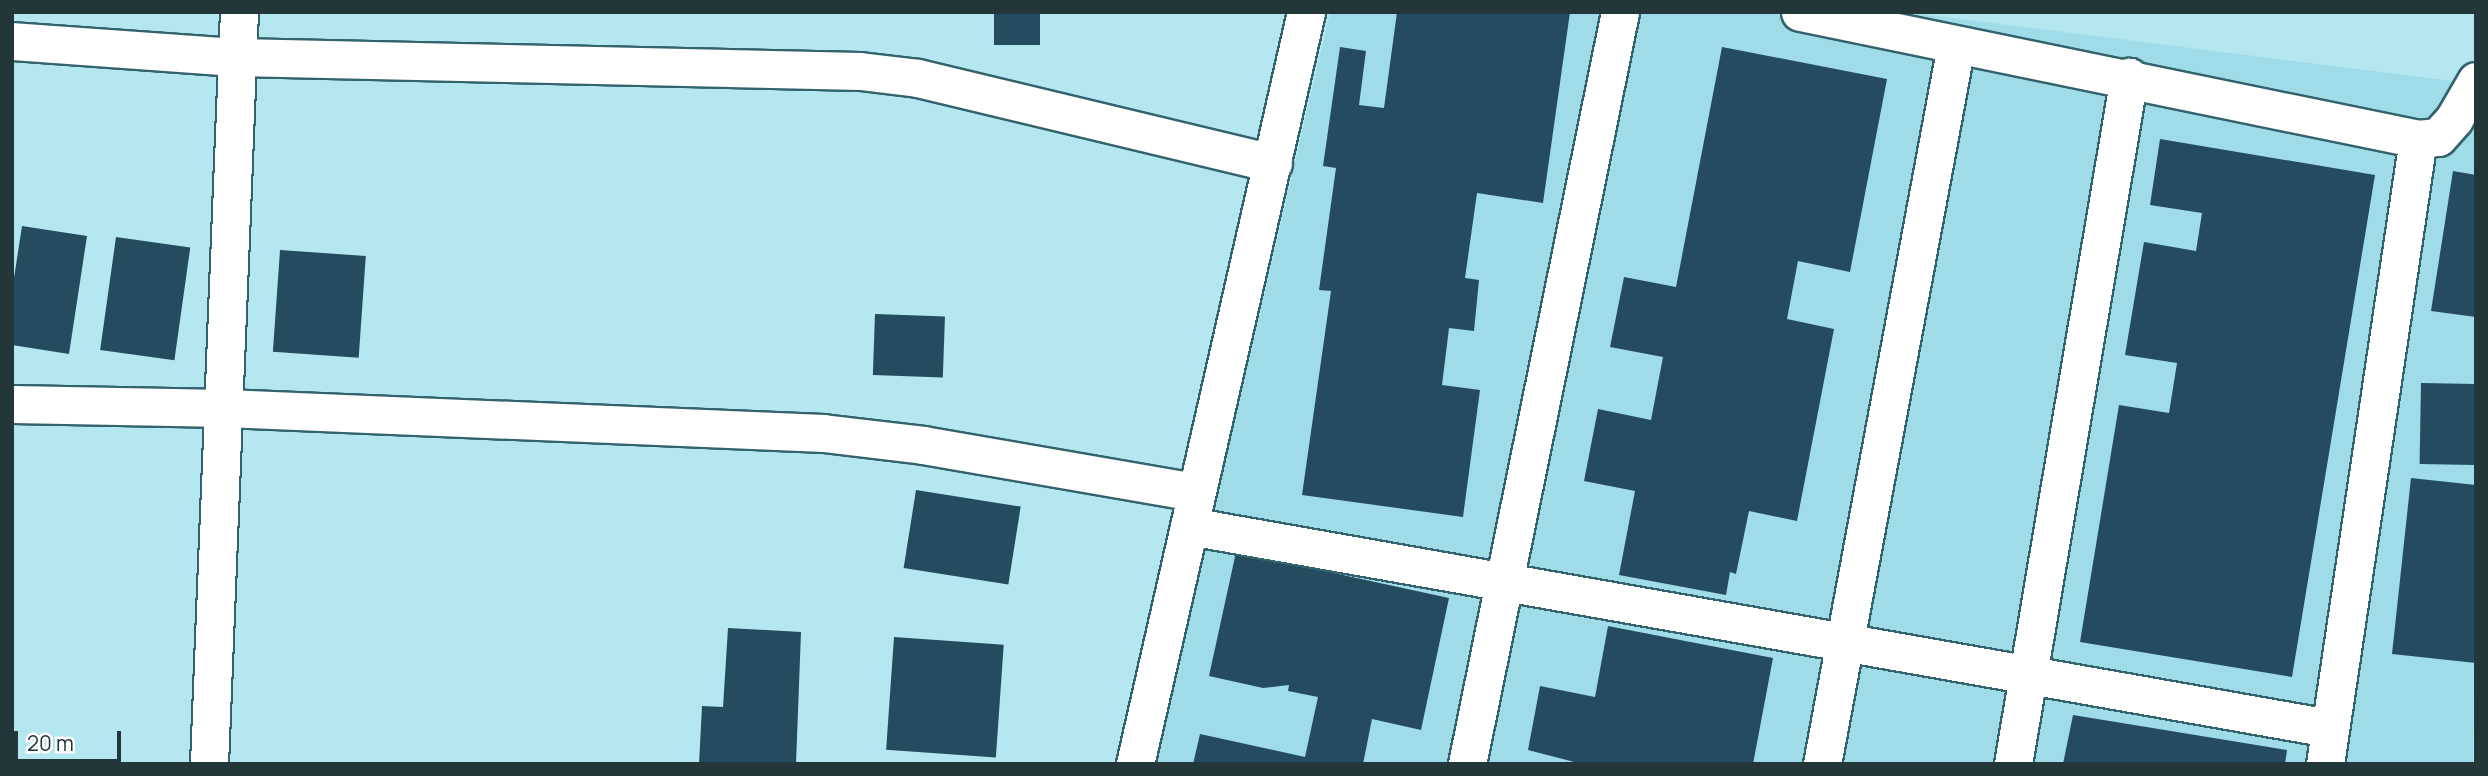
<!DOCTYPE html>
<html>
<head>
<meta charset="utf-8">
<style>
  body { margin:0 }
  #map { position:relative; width:2488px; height:776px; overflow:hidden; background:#b4e7f0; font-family:Manrope,sans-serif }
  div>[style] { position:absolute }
  .built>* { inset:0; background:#9fdce7 }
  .building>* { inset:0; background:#254c5e; transform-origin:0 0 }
  .roads { filter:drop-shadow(2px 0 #33636c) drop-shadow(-2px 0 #33636c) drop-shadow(0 2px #33636c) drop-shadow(0 -2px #33636c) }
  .minor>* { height:37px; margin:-18.5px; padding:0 18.5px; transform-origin:18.5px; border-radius:18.5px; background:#fff }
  span { translate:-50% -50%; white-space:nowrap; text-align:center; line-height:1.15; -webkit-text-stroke:7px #fdfdfd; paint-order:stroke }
  .frame { position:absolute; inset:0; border:14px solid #23373b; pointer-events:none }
  .scale { position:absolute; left:14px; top:731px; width:107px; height:32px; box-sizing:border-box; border:4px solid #23373b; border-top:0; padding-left:9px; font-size:21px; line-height:24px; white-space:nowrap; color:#23373b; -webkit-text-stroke:5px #fdfdfd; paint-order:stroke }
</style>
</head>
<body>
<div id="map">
  <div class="built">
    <div style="clip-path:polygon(1330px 12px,1904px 12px,2476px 84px,2473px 764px,1155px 764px)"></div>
  </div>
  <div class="building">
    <div style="left:994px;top:12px;width:46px;height:33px"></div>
    <div style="clip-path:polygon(1397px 12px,1570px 12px,1543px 203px,1477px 193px,1465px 278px,1479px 280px,1474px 331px,1449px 328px,1442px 385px,1480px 390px,1463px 517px,1302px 495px,1331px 291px,1319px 290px,1336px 168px,1323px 166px,1340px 47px,1366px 51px,1359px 105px,1384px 108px)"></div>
    <div style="clip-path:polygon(1722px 47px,1887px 79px,1850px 272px,1798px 261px,1787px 319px,1834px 329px,1797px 521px,1749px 511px,1736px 574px,1730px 572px,1726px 595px,1619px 575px,1635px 491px,1584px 481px,1598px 409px,1651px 420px,1663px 357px,1610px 347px,1624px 277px,1676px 287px)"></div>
    <div style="clip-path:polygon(2160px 139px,2375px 175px,2292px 677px,2080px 642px,2119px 405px,2169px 413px,2177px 363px,2125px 355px,2144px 242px,2196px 251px,2202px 213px,2150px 205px)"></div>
    <div style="clip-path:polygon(2453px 171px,2476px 175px,2476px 317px,2431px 311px)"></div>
    <div style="clip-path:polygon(22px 226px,87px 236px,69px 354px,12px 345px,12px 291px)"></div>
    <div style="left:116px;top:237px;width:75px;height:114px;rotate:8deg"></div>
    <div style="left:280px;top:250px;width:86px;height:102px;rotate:4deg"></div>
    <div style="left:875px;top:314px;width:70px;height:61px;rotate:2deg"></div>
    <div style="left:2421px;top:383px;width:55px;height:81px;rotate:1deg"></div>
    <div style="clip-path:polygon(2411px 478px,2476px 485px,2476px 663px,2392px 654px)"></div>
    <div style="left:916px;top:490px;width:106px;height:79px;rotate:9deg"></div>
    <div style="clip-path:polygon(1236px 552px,1449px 598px,1421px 730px,1372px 719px,1363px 764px,1193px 764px,1200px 734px,1305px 757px,1318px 697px,1288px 691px,1289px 685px,1263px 688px,1209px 676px)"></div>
    <div style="clip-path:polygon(1608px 626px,1773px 658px,1753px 764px,1582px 764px,1528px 750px,1540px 686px,1595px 697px)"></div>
    <div style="clip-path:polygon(728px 628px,801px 632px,796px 764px,699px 764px,702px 706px,723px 707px)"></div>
    <div style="left:894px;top:637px;width:110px;height:113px;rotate:4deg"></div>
    <div style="clip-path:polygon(2073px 715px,2287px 750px,2285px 764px,2063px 764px)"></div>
  </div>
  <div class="roads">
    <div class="minor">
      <div style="left:1800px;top:12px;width:631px;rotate:11.61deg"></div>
      <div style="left:2418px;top:139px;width:20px;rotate:-6deg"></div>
      <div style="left:2438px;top:137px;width:24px;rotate:-48deg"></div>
      <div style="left:2454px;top:119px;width:44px;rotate:-59.9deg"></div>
      <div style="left:12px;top:41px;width:226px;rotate:4.1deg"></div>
      <div style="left:237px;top:57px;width:623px;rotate:1.29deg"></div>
      <div style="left:860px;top:71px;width:58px;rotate:6.9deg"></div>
      <div style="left:918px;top:78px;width:365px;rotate:13.5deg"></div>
      <div style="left:12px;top:404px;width:213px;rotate:1.1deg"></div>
      <div style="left:225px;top:408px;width:599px;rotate:2.39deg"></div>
      <div style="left:823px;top:433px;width:101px;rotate:6.8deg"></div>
      <div style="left:923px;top:445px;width:277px;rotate:9.8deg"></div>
      <div style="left:1189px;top:526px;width:1158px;rotate:10.05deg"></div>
      <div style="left:209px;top:764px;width:753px;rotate:-87.72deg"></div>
      <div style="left:1135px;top:764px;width:771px;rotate:-77.19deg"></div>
      <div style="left:1467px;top:764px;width:767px;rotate:-78.5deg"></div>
      <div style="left:1822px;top:764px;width:731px;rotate:-79.44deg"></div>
      <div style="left:2013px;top:764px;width:697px;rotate:-80.42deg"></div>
      <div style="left:2325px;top:764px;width:632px;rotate:-81.54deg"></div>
    </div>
  </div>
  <div class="frame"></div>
  <div class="scale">20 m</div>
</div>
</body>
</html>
